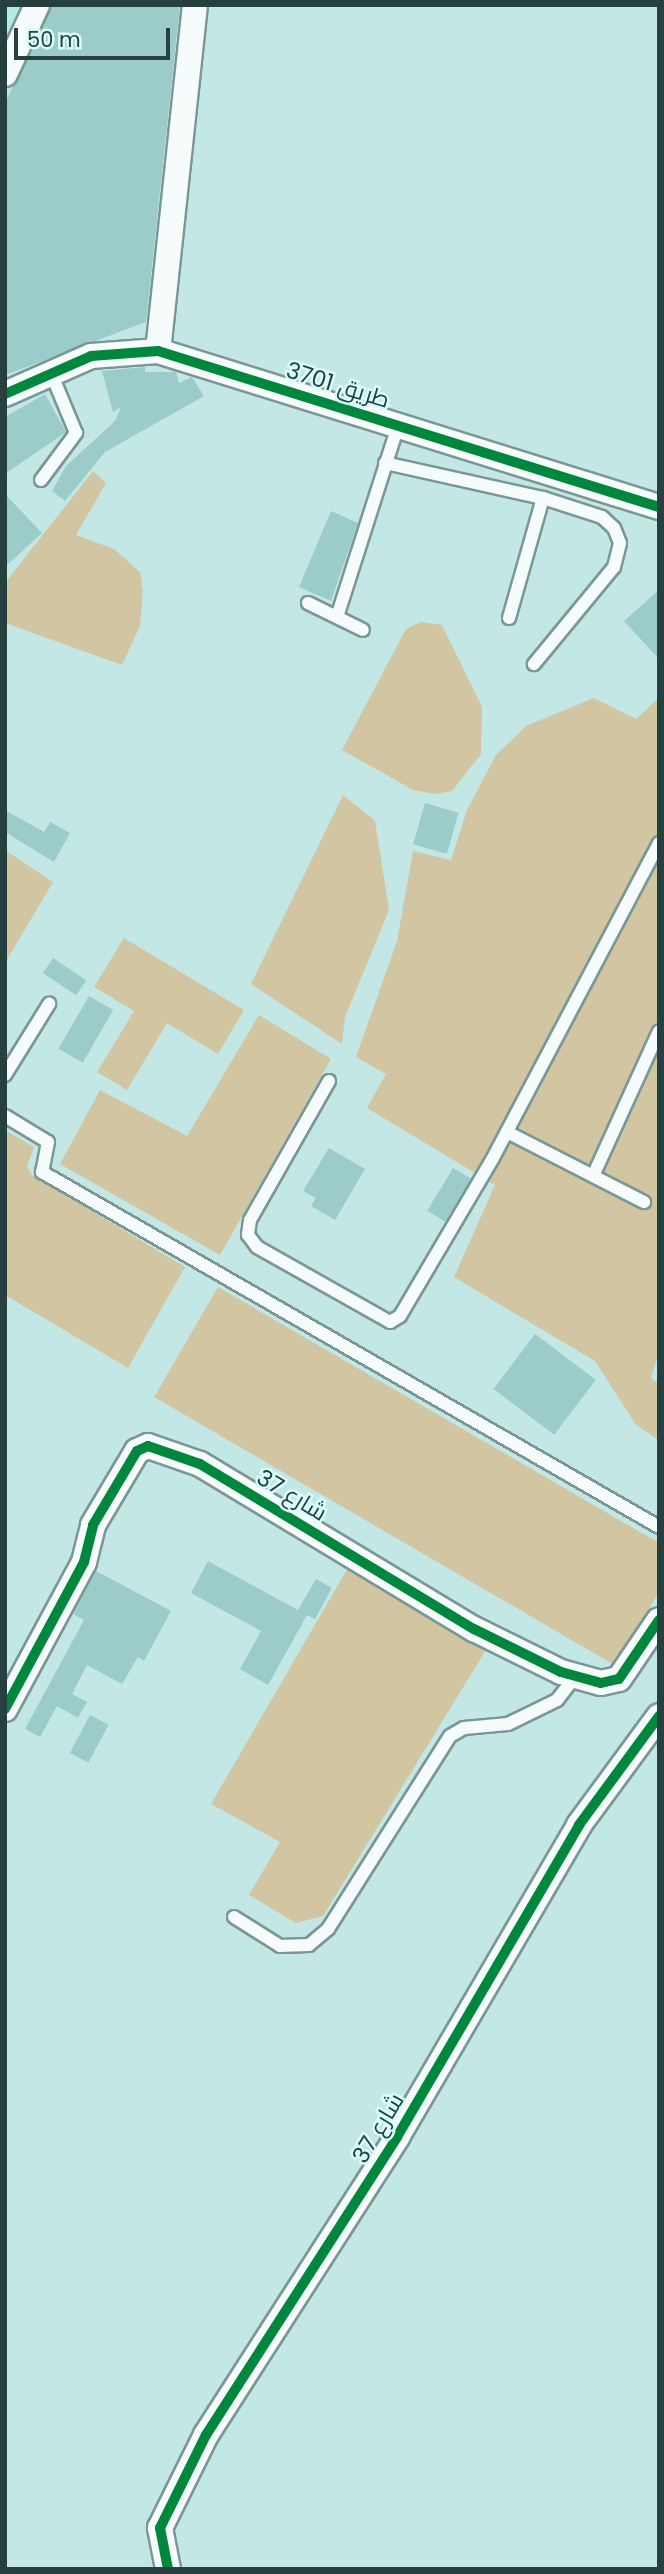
<!DOCTYPE html>
<html>
<head>
<meta charset="utf-8">
<style>
  body { margin:0 }
  #map { position:relative; width:664px; height:2574px; overflow:hidden; background:#c3e7e5; font-family:Poppins,Cairo,sans-serif }
  div>[style] { position:absolute }
  .built>* { inset:0; background:#b2ece9 }
  .green>* { inset:0; background:#d1c5a2 }
  .building>* { inset:0; background:#9bccc9; transform-origin:0 0 }
  .roads { filter:drop-shadow(2px 0 #7a9795) drop-shadow(-2px 0 #7a9795) drop-shadow(0 2px #7a9795) drop-shadow(0 -2px #7a9795) }
  .lane>* { height:12px; margin:-6px; padding:0 6px; transform-origin:6px; border-radius:6px; background:#f6fbfb }
  .street>* { height:24px; margin:-12px; padding:0 12px; transform-origin:12px; border-radius:12px; background:#f6fbfb }
  .cycleway>* { height:10px; margin:-5px; padding:0 5px; transform-origin:5px; border-radius:5px; background:#00873e }
  span { translate:-50% -50%; white-space:nowrap; text-align:center; line-height:1.15; -webkit-text-stroke:5px #d7fefb; paint-order:stroke }
  .street-label { font-size:23px; color:#25403f }
  .frame { position:absolute; inset:0; border:7px solid #25403f; pointer-events:none }
  .scale { position:absolute; left:14px; top:28px; width:156px; height:32px; box-sizing:border-box; border:4px solid #25403f; border-top:0; padding-left:9px; font-size:21px; line-height:24px; white-space:nowrap; color:#25403f; -webkit-text-stroke:5px #d7fefb; paint-order:stroke }
</style>
</head>
<body>
<div id="map">
  <div class="built">
    <div style="clip-path:polygon(5px 5px,26px 5px,5px 49px)"></div>
  </div>
  <div class="green">
    <div style="clip-path:polygon(93px 471px,106px 483px,76px 535px,114px 549px,140px 572px,143px 591px,140px 626px,122px 665px,5px 623px,5px 583px)"></div>
    <div style="clip-path:polygon(421px 622px,442px 625px,482px 707px,481px 754px,452px 791px,436px 794px,413px 790px,342px 750px,406px 629px)"></div>
    <div style="clip-path:polygon(594px 698px,636px 719px,659px 698px,659px 1352px,651px 1378px,659px 1384px,659px 1440px,636px 1425px,595px 1361px,454px 1277px,495px 1185px,367px 1108px,386px 1074px,356px 1057px,397px 941px,413px 851px,451px 860px,467px 810px,496px 755px,526px 726px)"></div>
    <div style="clip-path:polygon(343px 795px,375px 821px,389px 910px,345px 1017px,342px 1044px,251px 984px)"></div>
    <div style="clip-path:polygon(5px 850px,53px 882px,5px 963px)"></div>
    <div style="clip-path:polygon(124px 938px,244px 1010px,218px 1054px,167px 1023px,127px 1090px,97px 1072px,134px 1011px,94px 987px)"></div>
    <div style="clip-path:polygon(259px 1015px,331px 1059px,220px 1255px,60px 1164px,100px 1090px,187px 1136px)"></div>
    <div style="clip-path:polygon(5px 1130px,34px 1147px,27px 1166px,32px 1175px,185px 1267px,128px 1368px,5px 1295px)"></div>
    <div style="clip-path:polygon(218px 1287px,659px 1543px,659px 1592px,616px 1666px,154px 1397px)"></div>
    <div style="clip-path:polygon(349px 1566px,486px 1650px,323px 1916px,296px 1923px,249px 1895px,280px 1842px,211px 1804px)"></div>
  </div>
  <div class="building">
    <div style="clip-path:polygon(180px 5px,146px 322px,5px 375px,5px 103px,52px 5px)"></div>
    <div style="clip-path:polygon(145px 367px,145px 372px,176px 372px,179px 383px,192px 377px,204px 396px,105px 452px,65px 501px,52px 491px,66px 466px,115px 421px,121px 407px,113px 412px,102px 371px)"></div>
    <div style="clip-path:polygon(45px 394px,66px 432px,5px 474px,5px 417px)"></div>
    <div style="clip-path:polygon(5px 494px,42px 533px,5px 567px)"></div>
    <div style="clip-path:polygon(331px 511px,358px 523px,331px 601px,299px 587px)"></div>
    <div style="clip-path:polygon(659px 590px,659px 659px,624px 621px)"></div>
    <div style="left:425px;top:803px;width:35px;height:43px;rotate:16deg"></div>
    <div style="clip-path:polygon(5px 810px,44px 832px,50px 822px,70px 833px,54px 862px,5px 832px)"></div>
    <div style="left:53px;top:958px;width:40px;height:18px;rotate:34deg"></div>
    <div style="left:89px;top:996px;width:28px;height:61px;rotate:30deg"></div>
    <div style="clip-path:polygon(329px 1148px,365px 1169px,335px 1220px,311px 1206px,316px 1198px,303px 1191px)"></div>
    <div style="left:453px;top:1168px;width:21px;height:50px;rotate:31deg"></div>
    <div style="left:535px;top:1334px;width:76px;height:69px;rotate:37deg"></div>
    <div style="clip-path:polygon(208px 1561px,298px 1610px,316px 1579px,332px 1588px,315px 1619px,307px 1615px,268px 1685px,240px 1669px,261px 1631px,191px 1593px)"></div>
    <div style="clip-path:polygon(96px 1571px,171px 1611px,144px 1661px,138px 1657px,122px 1684px,87px 1665px,72px 1694px,87px 1702px,78px 1718px,57px 1706px,40px 1737px,25px 1729px,84px 1620px,73px 1614px)"></div>
    <div style="left:90px;top:1715px;width:21px;height:43px;rotate:28deg"></div>
  </div>
  <div class="roads">
    <div class="lane">
      <div style="left:385px;top:463px;width:162px;rotate:12.5deg"></div>
      <div style="left:543px;top:498px;width:62px;rotate:17.9deg"></div>
      <div style="left:602px;top:517px;width:16px;rotate:43deg"></div>
      <div style="left:614px;top:528px;width:16px;rotate:68deg"></div>
      <div style="left:620px;top:543px;width:25px;rotate:104deg"></div>
      <div style="left:614px;top:567px;width:126px;rotate:129.5deg"></div>
      <div style="left:41px;top:480px;width:59px;rotate:-53.3deg"></div>
      <div style="left:76px;top:433px;width:65px;rotate:-112.6deg"></div>
      <div style="left:308px;top:603px;width:61px;rotate:26.1deg"></div>
      <div style="left:337px;top:617px;width:201px;rotate:-72.3deg"></div>
      <div style="left:509px;top:618px;width:125px;rotate:-74.2deg"></div>
      <div style="left:5px;top:1075px;width:84px;rotate:-58.2deg"></div>
      <div style="left:329px;top:1081px;width:160px;rotate:119.6deg"></div>
      <div style="left:250px;top:1220px;width:15px;rotate:98deg"></div>
      <div style="left:248px;top:1235px;width:15px;rotate:53deg"></div>
      <div style="left:257px;top:1247px;width:153px;rotate:29.4deg"></div>
      <div style="left:390px;top:1322px;width:12px;rotate:-31deg"></div>
      <div style="left:400px;top:1316px;width:183px;rotate:-59.5deg"></div>
      <div style="left:493px;top:1158px;width:356px;rotate:-62.2deg"></div>
      <div style="left:5px;top:1116px;width:50px;rotate:31.2deg"></div>
      <div style="left:48px;top:1142px;width:31px;rotate:101deg"></div>
      <div style="left:42px;top:1172px;width:712px;rotate:29.91deg"></div>
      <div style="left:507px;top:1132px;width:154px;rotate:27.1deg"></div>
      <div style="left:593px;top:1176px;width:159px;rotate:-65.5deg"></div>
      <div style="left:234px;top:1917px;width:54px;rotate:32.2deg"></div>
      <div style="left:280px;top:1946px;width:29px;rotate:-2deg"></div>
      <div style="left:309px;top:1945px;width:25px;rotate:-40deg"></div>
      <div style="left:328px;top:1929px;width:228px;rotate:-57.7deg"></div>
      <div style="left:450px;top:1736px;width:16px;rotate:-30deg"></div>
      <div style="left:464px;top:1728px;width:44px;rotate:-5.2deg"></div>
      <div style="left:508px;top:1724px;width:55px;rotate:-26.1deg"></div>
      <div style="left:557px;top:1700px;width:31px;rotate:-52deg"></div>
    </div>
    <div class="street">
      <div style="left:5px;top:74px;width:76px;rotate:-65.1deg"></div>
      <div style="left:158px;top:351px;width:348px;rotate:-83.9deg"></div>
      <div style="left:5px;top:394px;width:94px;rotate:-23.8deg"></div>
      <div style="left:91px;top:356px;width:67px;rotate:-4.3deg"></div>
      <div style="left:158px;top:351px;width:525px;rotate:17.3deg"></div>
      <div style="left:5px;top:1709px;width:167px;rotate:-61.7deg"></div>
      <div style="left:84px;top:1562px;width:38px;rotate:-76deg"></div>
      <div style="left:93px;top:1525px;width:86px;rotate:-59.3deg"></div>
      <div style="left:137px;top:1451px;width:12px;rotate:-24deg"></div>
      <div style="left:148px;top:1446px;width:55px;rotate:19.1deg"></div>
      <div style="left:200px;top:1464px;width:320px;rotate:31.1deg"></div>
      <div style="left:474px;top:1629px;width:97px;rotate:26.3deg"></div>
      <div style="left:561px;top:1672px;width:41px;rotate:15.4deg"></div>
      <div style="left:601px;top:1683px;width:18px;rotate:-13deg"></div>
      <div style="left:619px;top:1679px;width:71px;rotate:-55.9deg"></div>
      <div style="left:168px;top:2569px;width:42px;rotate:-101deg"></div>
      <div style="left:160px;top:2528px;width:104px;rotate:-63.7deg"></div>
      <div style="left:206px;top:2435px;width:354px;rotate:-57.3deg"></div>
      <div style="left:397px;top:2137px;width:361px;rotate:-59.7deg"></div>
      <div style="left:579px;top:1825px;width:135px;rotate:-53.7deg"></div>
    </div>
  </div>
  <div class="cycleway">
    <div style="left:5px;top:394px;width:94px;rotate:-23.8deg"></div>
    <div style="left:91px;top:356px;width:67px;rotate:-4.3deg"></div>
    <div style="left:158px;top:351px;width:525px;rotate:17.3deg"></div>
    <div style="left:5px;top:1709px;width:167px;rotate:-61.7deg"></div>
    <div style="left:84px;top:1562px;width:38px;rotate:-76deg"></div>
    <div style="left:93px;top:1525px;width:86px;rotate:-59.3deg"></div>
    <div style="left:137px;top:1451px;width:12px;rotate:-24deg"></div>
    <div style="left:148px;top:1446px;width:55px;rotate:19.1deg"></div>
    <div style="left:200px;top:1464px;width:320px;rotate:31.1deg"></div>
    <div style="left:474px;top:1629px;width:97px;rotate:26.3deg"></div>
    <div style="left:561px;top:1672px;width:41px;rotate:15.4deg"></div>
    <div style="left:601px;top:1683px;width:18px;rotate:-13deg"></div>
    <div style="left:619px;top:1679px;width:71px;rotate:-55.9deg"></div>
    <div style="left:168px;top:2569px;width:42px;rotate:-101deg"></div>
    <div style="left:160px;top:2528px;width:104px;rotate:-63.7deg"></div>
    <div style="left:206px;top:2435px;width:354px;rotate:-57.3deg"></div>
    <div style="left:397px;top:2137px;width:361px;rotate:-59.7deg"></div>
    <div style="left:579px;top:1825px;width:135px;rotate:-53.7deg"></div>
  </div>
  <div class="street-label">
    <span style="left:338px;top:385px;rotate:17deg">طريق 3701</span>
    <span style="left:292px;top:1495px;rotate:31deg">شارع 37</span>
    <span style="left:378px;top:2128px;rotate:-59deg">شارع 37</span>
  </div>
  <div class="frame"></div>
  <div class="scale">50 m</div>
</div>
</body>
</html>
